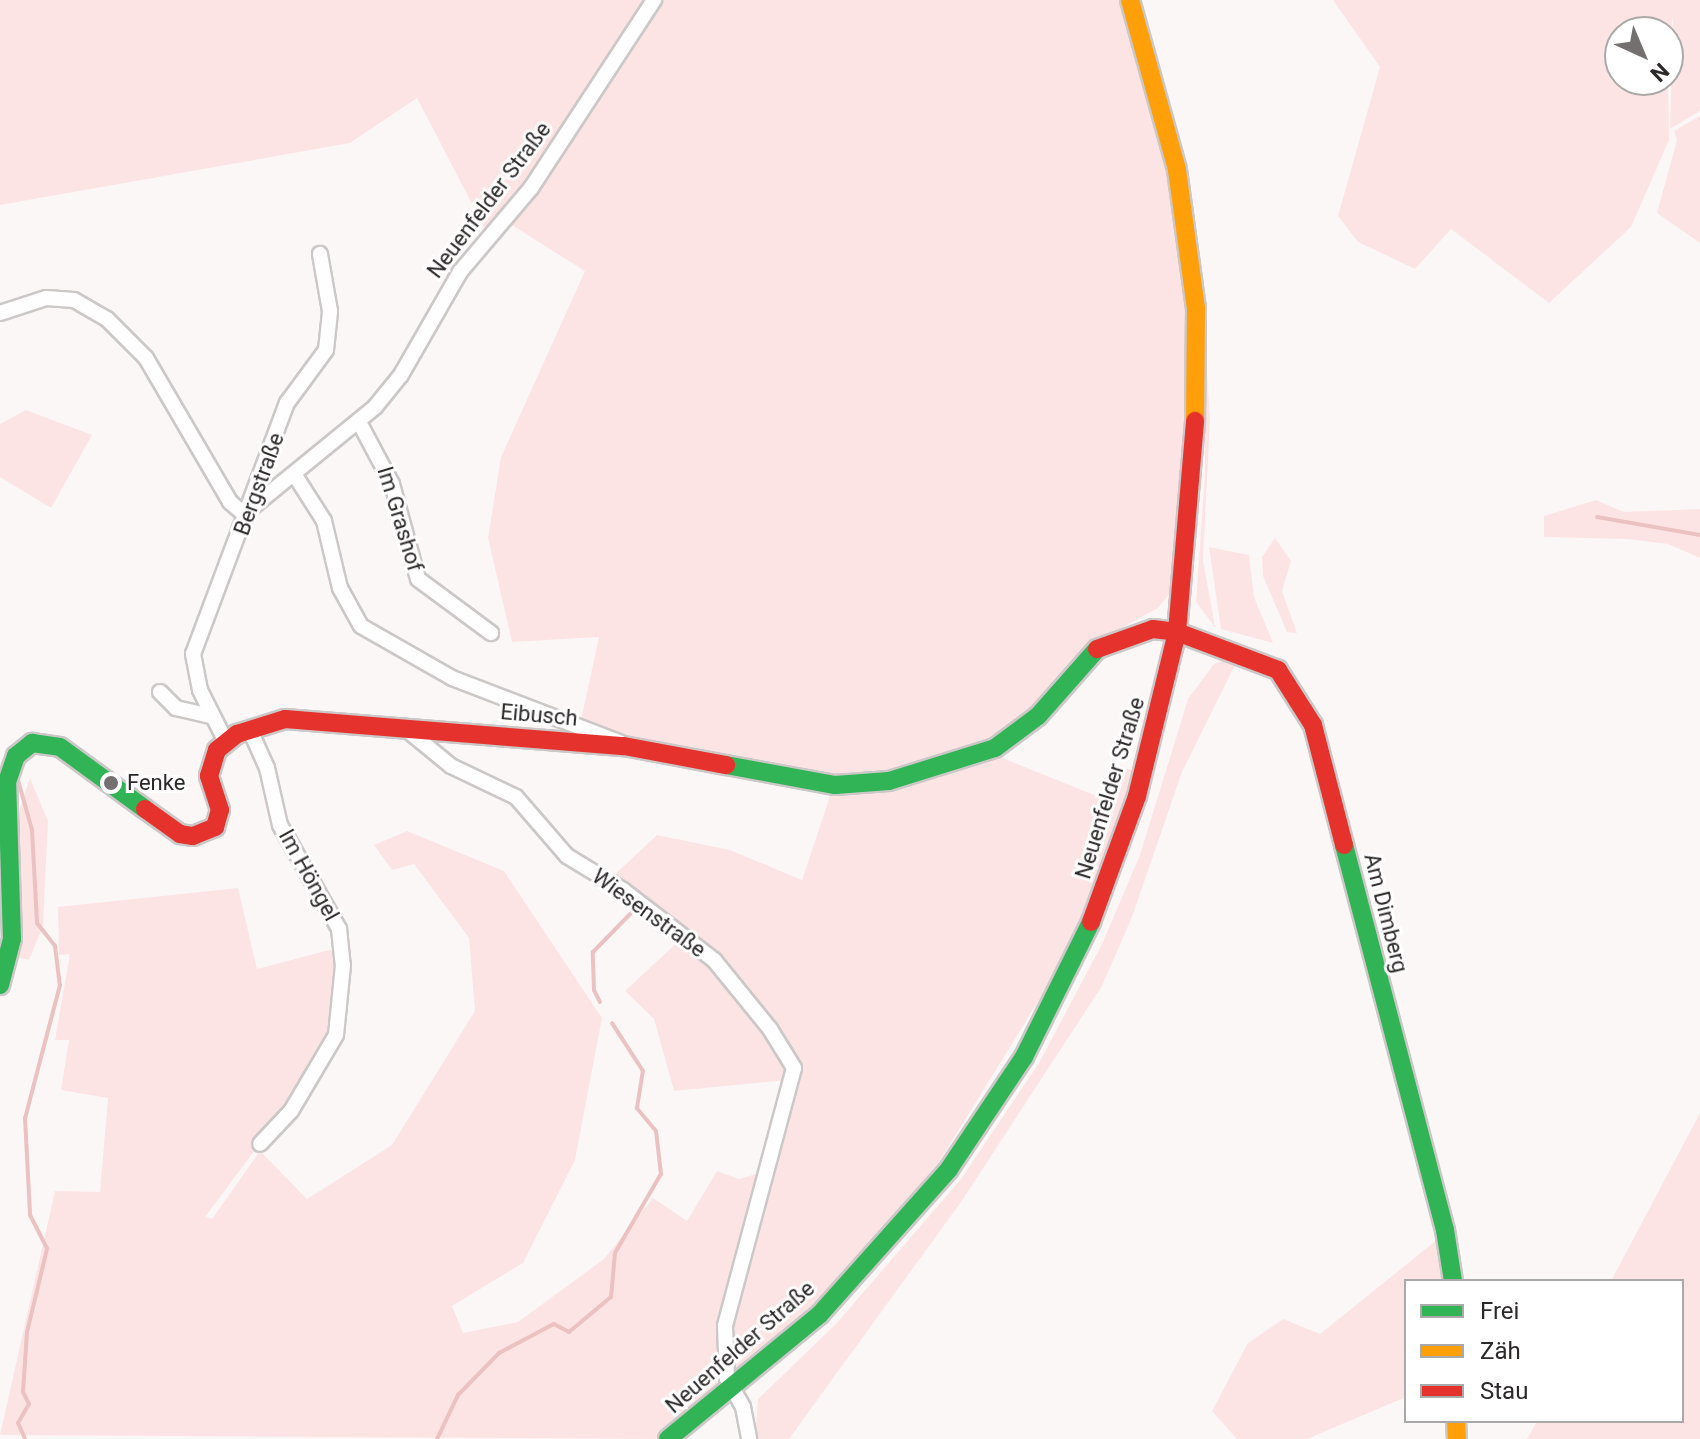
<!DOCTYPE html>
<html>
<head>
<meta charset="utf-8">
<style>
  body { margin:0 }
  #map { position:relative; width:1700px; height:1439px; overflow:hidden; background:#fcf7f7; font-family:Roboto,sans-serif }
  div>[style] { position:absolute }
  .green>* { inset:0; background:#fde4e4 }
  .stream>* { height:4px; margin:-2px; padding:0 2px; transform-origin:2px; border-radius:2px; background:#ebc2c1 }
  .roads { filter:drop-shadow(2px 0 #ccc8c8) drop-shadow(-2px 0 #ccc8c8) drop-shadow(0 2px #ccc8c8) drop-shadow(0 -2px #ccc8c8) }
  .street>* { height:14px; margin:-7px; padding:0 7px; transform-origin:7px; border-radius:7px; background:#fffefe }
  .fast>* { height:18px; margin:-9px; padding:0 9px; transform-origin:9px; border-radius:9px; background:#30b455 }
  .slow>* { height:18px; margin:-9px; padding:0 9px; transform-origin:9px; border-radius:9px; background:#ff9f0a }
  .jam>* { height:18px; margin:-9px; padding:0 9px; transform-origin:9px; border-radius:9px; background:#e5322d }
  .dots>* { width:22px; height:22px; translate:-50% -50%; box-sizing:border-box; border:4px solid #fff; border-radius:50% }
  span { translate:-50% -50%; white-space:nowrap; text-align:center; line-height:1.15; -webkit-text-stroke:6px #fff; paint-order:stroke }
  .street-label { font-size:22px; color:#2b2828 }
  .poi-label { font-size:22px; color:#2b2828 }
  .left { translate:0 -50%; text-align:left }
  .legend { position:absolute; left:1404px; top:1279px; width:280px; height:144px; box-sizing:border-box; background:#fff; border:2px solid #aaa9a9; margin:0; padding:10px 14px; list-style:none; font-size:24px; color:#2b2828 }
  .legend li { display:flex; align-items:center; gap:16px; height:40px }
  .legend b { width:40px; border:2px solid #aaa9a9 }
  .north { position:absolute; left:1604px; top:16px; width:80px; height:80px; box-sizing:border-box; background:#fff; border:2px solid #aaa9a9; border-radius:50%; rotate:136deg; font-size:22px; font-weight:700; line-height:32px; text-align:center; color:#2b2828 }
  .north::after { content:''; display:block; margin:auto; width:28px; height:36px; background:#747070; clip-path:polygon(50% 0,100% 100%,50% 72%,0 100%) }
</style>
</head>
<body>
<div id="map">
  <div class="green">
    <div style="clip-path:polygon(0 0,647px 0,531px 182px,486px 231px,417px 98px,350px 143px,0 205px)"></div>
    <div style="clip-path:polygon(659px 0,1121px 0,1174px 198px,1189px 308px,1186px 466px,1172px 591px,1158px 608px,1086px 647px,1036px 713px,994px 743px,888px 777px,836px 779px,638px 742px,581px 720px,599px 637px,512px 642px,488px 538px,501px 457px,585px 271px,510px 224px)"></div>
    <div style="clip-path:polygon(1139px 0,1180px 137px,1200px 261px,1210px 419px,1203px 560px,1215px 627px,1196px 602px,1205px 473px,1204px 356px)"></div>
    <div style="clip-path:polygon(1333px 0,1700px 0,1700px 111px,1670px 129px,1673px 15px,1668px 52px,1668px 32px,1620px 32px,1620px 80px,1668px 80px,1668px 72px,1669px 140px,1631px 227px,1549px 303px,1451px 229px,1415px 269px,1358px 242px,1338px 216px,1380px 67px)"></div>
    <div style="clip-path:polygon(1700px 116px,1700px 243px,1657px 213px,1677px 140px,1674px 131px)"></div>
    <div style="clip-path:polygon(26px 410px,92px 435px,51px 508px,0 477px,0 424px)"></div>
    <div style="clip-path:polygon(1596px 500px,1624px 512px,1700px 509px,1700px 558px,1668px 544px,1627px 539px,1544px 537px,1544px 516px)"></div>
    <div style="clip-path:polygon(1275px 538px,1291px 561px,1282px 591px,1297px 633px,1287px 632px,1263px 576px,1262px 557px)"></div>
    <div style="clip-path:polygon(1209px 547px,1249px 555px,1254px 597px,1273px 643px,1221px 629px)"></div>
    <div style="clip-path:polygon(1224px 660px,1236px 663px,1182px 772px,1132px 917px,1102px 986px,961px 1202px,789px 1439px,755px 1439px,758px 1399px,836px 1324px,961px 1179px,1039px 1063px,1102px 944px,1140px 855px,1188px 699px,1214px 664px)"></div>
    <div style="clip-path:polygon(990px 753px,1109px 801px,1120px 766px,1134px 771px,1079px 935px,939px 1162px,816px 1312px,734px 1381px,729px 1326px,796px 1068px,743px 991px,610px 879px,657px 835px,730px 850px,802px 880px,832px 790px)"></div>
    <div style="clip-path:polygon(30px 778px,48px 821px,43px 926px,29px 960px,16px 957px,10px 837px)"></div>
    <div style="clip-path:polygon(407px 831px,504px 871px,602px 1018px,575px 1160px,523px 1263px,452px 1306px,463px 1333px,518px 1322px,604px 1259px,653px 1198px,687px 1221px,717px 1171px,739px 1179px,763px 1172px,721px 1329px,717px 1396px,659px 1439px,0 1435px,55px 1191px,100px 1192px,108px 1098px,61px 1090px,69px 1040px,55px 1040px,70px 954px,59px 955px,58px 907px,238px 888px,257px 969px,337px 948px,332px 1029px,279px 1118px,205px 1217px,212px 1219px,260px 1151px,307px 1199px,392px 1145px,475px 1011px,469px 938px,414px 864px,392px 870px,374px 845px)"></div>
    <div style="clip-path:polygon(682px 938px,739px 994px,788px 1068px,788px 1080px,674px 1091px,654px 1019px,625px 991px)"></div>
    <div style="clip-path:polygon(1700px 1113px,1700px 1439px,1527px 1439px,1537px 1421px,1682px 1421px,1682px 1281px,1611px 1281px)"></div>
    <div style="clip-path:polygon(1438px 1239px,1445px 1281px,1406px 1281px,1406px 1397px,1307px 1439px,1237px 1439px,1212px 1411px,1248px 1343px,1283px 1319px,1320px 1334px)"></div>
  </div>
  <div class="stream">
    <div style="left:1597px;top:517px;width:105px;rotate:9.9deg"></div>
    <div style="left:18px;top:780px;width:52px;rotate:74.4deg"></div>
    <div style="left:32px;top:830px;width:93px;rotate:86.9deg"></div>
    <div style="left:37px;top:923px;width:29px;rotate:52deg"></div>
    <div style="left:55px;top:946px;width:39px;rotate:83deg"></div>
    <div style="left:60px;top:985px;width:138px;rotate:104.7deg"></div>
    <div style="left:25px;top:1118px;width:97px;rotate:87deg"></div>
    <div style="left:30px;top:1215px;width:38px;rotate:63deg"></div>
    <div style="left:47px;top:1249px;width:85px;rotate:103.5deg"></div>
    <div style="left:27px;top:1332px;width:60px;rotate:93.8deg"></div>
    <div style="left:23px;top:1392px;width:13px;rotate:63deg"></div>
    <div style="left:29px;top:1404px;width:22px;rotate:120deg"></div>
    <div style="left:18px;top:1423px;width:17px;rotate:66deg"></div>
    <div style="left:600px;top:1002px;width:13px;rotate:-117deg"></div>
    <div style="left:594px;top:990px;width:38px;rotate:-92deg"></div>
    <div style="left:593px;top:952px;width:60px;rotate:-45.7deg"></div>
    <div style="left:437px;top:1439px;width:49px;rotate:-64.5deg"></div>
    <div style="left:458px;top:1395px;width:59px;rotate:-45.7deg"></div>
    <div style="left:499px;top:1353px;width:62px;rotate:-27.8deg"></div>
    <div style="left:554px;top:1324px;width:17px;rotate:28deg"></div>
    <div style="left:569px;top:1332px;width:55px;rotate:-39.8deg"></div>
    <div style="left:611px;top:1297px;width:44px;rotate:-84.8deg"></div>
    <div style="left:615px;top:1253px;width:91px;rotate:-59.8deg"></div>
    <div style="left:661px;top:1174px;width:43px;rotate:-96.6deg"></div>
    <div style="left:656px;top:1131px;width:30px;rotate:-130deg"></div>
    <div style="left:637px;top:1108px;width:37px;rotate:-81deg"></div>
    <div style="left:643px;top:1071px;width:57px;rotate:-122.9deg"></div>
  </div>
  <div class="roads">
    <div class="street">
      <div style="left:0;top:313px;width:48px;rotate:-18.1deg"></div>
      <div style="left:46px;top:298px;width:28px;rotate:4deg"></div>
      <div style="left:74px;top:300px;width:38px;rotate:30deg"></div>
      <div style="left:107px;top:319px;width:55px;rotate:45deg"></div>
      <div style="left:146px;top:358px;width:167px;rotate:59.7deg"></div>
      <div style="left:230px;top:502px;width:18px;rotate:41deg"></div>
      <div style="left:359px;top:422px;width:70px;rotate:62deg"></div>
      <div style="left:392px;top:484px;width:98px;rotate:74.7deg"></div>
      <div style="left:418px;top:579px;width:91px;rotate:36.5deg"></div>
      <div style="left:296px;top:477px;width:52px;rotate:57.5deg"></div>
      <div style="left:324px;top:521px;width:69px;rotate:76.6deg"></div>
      <div style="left:340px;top:588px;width:43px;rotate:61.1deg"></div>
      <div style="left:361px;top:626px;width:105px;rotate:29.7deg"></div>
      <div style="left:452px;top:678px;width:181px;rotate:21deg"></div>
      <div style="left:244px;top:514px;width:169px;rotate:-39.2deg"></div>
      <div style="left:375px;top:407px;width:41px;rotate:-50.9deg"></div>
      <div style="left:401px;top:375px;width:119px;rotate:-60.2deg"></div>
      <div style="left:460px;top:272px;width:110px;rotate:-49.8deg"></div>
      <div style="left:531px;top:188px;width:225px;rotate:-56.8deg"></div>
      <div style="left:160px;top:692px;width:23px;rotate:45deg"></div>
      <div style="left:176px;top:708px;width:35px;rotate:13deg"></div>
      <div style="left:406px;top:729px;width:58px;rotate:39.4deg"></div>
      <div style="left:451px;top:766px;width:72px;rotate:25.5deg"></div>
      <div style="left:516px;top:797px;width:78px;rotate:49.2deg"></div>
      <div style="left:567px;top:856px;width:66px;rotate:31.3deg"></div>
      <div style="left:623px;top:890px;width:115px;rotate:37.6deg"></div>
      <div style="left:714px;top:960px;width:89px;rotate:50.9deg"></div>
      <div style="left:770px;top:1029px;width:46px;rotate:58.4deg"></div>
      <div style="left:794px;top:1068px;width:267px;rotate:105deg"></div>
      <div style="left:725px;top:1326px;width:53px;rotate:87.8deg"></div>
      <div style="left:727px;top:1379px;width:32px;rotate:60deg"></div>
      <div style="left:743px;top:1407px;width:33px;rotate:79deg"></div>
      <div style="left:250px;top:730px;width:42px;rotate:65.9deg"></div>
      <div style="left:267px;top:768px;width:58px;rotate:77.2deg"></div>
      <div style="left:280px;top:825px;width:120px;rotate:60.4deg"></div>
      <div style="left:339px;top:929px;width:36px;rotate:84deg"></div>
      <div style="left:343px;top:965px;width:70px;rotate:95.7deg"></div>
      <div style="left:336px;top:1035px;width:88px;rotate:120.6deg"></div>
      <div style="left:291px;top:1111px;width:45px;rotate:133.2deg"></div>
      <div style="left:226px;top:742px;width:58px;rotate:-116.6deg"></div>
      <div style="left:200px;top:690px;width:37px;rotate:-101deg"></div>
      <div style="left:193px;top:654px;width:268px;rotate:-69.5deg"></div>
      <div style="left:287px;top:403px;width:66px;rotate:-53.7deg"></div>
      <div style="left:326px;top:350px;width:39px;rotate:-84deg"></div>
      <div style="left:330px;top:311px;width:58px;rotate:-100deg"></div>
    </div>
    <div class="fast">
      <div style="left:726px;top:765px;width:111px;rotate:10.4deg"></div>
      <div style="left:835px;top:785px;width:54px;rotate:-4.2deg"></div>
      <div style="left:889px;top:781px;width:111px;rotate:-17.3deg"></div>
      <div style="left:995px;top:748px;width:54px;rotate:-36.7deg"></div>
      <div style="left:1038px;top:716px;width:89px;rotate:-48.6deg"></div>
      <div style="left:1344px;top:845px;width:398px;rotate:75.3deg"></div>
      <div style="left:1445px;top:1230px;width:52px;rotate:81.1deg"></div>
      <div style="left:0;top:985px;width:48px;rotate:-75.4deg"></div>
      <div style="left:12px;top:939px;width:157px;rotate:-91.8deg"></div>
      <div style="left:7px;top:782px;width:28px;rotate:-71deg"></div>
      <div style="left:16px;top:756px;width:21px;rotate:-39deg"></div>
      <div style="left:32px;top:743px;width:28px;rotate:8deg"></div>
      <div style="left:60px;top:747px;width:105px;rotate:36.1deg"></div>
      <div style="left:668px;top:1439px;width:197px;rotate:-39.4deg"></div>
      <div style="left:820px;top:1314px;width:194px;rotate:-48.3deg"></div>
      <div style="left:949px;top:1169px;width:135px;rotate:-56.2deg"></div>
      <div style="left:1024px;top:1057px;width:151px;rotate:-63.6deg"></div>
    </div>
    <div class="slow">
      <div style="left:1130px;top:0;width:176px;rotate:74.5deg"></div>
      <div style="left:1177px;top:170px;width:139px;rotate:82.2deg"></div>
      <div style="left:1196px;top:308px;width:113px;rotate:90.5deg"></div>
      <div style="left:1456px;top:1421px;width:18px;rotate:87deg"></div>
    </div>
    <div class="jam">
      <div style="left:1097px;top:649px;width:59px;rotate:-19.7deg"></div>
      <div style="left:1153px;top:629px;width:24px;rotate:7deg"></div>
      <div style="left:1177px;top:632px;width:108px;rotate:20.6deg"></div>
      <div style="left:1278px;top:670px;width:65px;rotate:57.5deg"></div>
      <div style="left:1313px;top:725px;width:124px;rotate:75.5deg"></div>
      <div style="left:145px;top:809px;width:43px;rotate:35.5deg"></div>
      <div style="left:180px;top:834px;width:13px;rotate:9deg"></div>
      <div style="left:193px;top:836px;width:24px;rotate:-22deg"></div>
      <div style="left:215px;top:827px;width:18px;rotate:-74deg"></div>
      <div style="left:220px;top:810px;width:36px;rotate:-108deg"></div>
      <div style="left:209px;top:776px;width:27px;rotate:-73deg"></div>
      <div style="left:217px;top:750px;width:26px;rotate:-39deg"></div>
      <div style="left:237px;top:734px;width:50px;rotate:-17.4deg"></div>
      <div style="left:285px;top:719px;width:340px;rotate:4.6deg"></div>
      <div style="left:624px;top:746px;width:104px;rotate:10.6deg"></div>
      <div style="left:1091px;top:922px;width:134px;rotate:-69.9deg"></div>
      <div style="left:1137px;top:796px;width:169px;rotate:-76.3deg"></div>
      <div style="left:1177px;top:632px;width:212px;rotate:-85.1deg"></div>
    </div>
  </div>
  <div class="dots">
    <div style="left:111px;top:783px;background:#747070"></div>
  </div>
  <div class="street-label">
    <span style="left:489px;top:200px;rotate:-53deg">Neuenfelder Straße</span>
    <span style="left:259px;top:484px;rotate:-70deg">Bergstraße</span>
    <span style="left:400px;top:519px;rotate:73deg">Im Grashof</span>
    <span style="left:539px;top:715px;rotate:5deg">Eibusch</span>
    <span style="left:1110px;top:788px;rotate:-73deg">Neuenfelder Straße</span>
    <span style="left:309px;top:875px;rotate:61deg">Im Höngel</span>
    <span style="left:649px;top:913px;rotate:36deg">Wiesenstraße</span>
    <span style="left:1386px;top:913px;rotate:76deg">Am Dimberg</span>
    <span style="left:740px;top:1347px;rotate:-41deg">Neuenfelder Straße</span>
  </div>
  <div class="poi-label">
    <span class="left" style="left:127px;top:783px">Fenke</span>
  </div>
  <ul class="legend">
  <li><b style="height:10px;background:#30b455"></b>Frei</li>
  <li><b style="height:10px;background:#ff9f0a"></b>Zäh</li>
  <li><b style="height:10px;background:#e5322d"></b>Stau</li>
  </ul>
  <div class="north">N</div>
</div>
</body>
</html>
